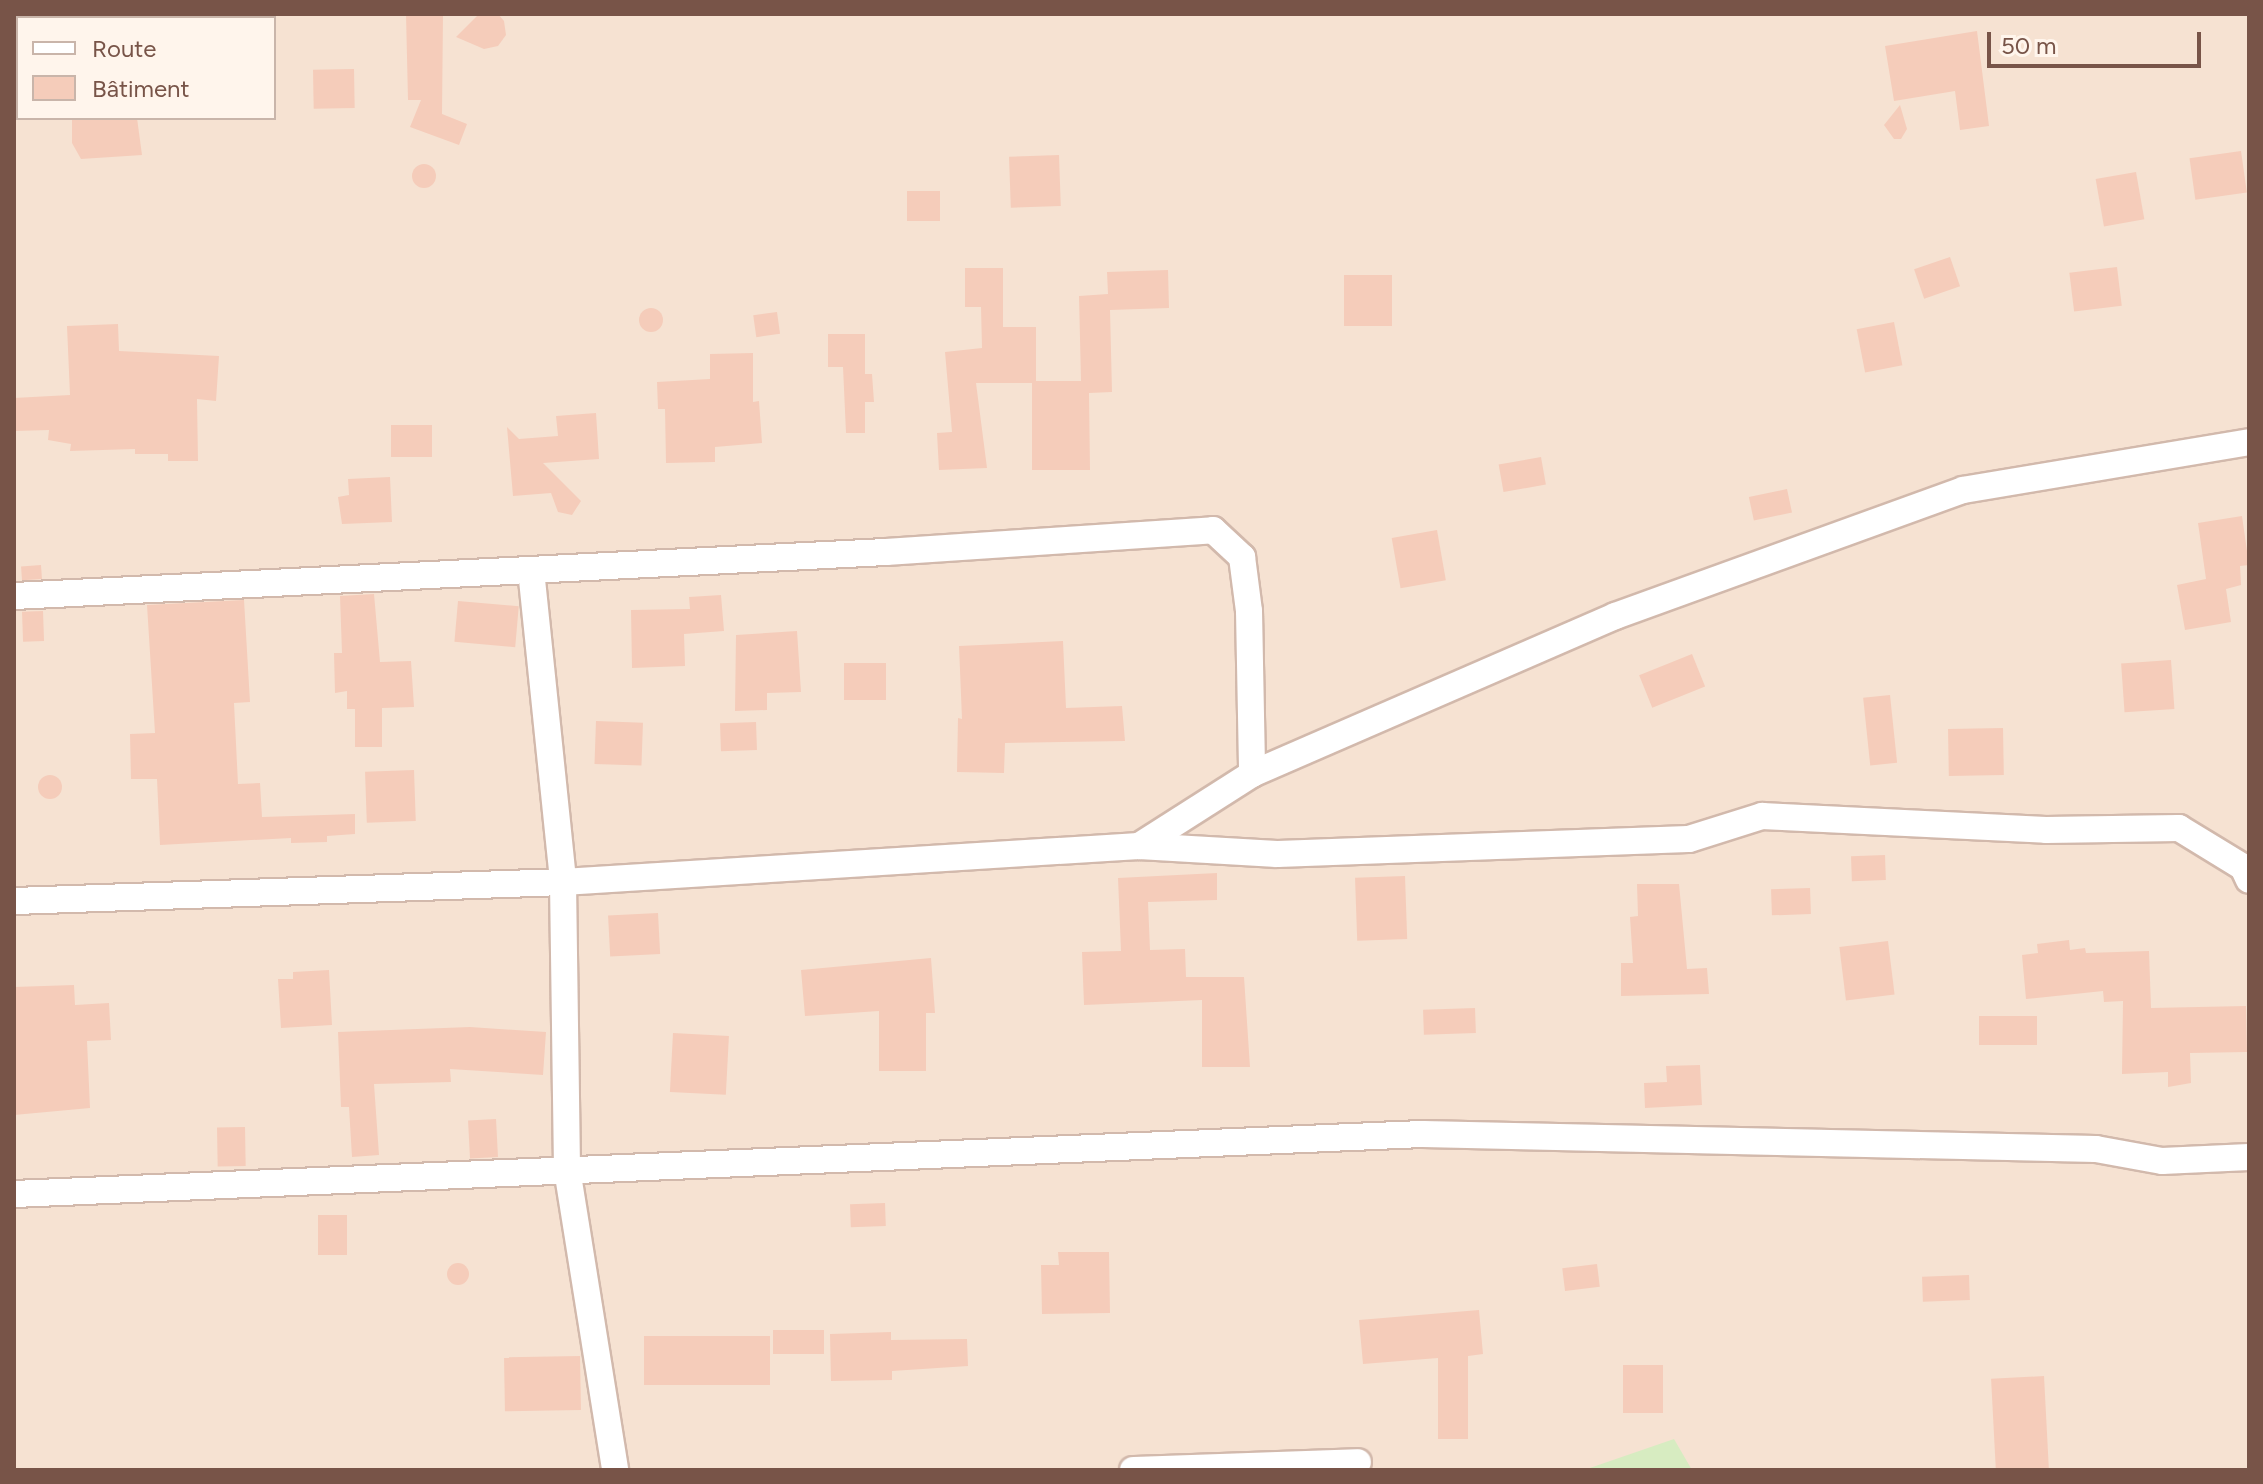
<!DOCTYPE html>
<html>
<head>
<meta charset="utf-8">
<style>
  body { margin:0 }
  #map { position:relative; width:2263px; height:1484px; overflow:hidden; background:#fef1e4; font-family:Figtree,sans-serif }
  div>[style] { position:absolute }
  .residential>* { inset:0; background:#f6e2d2 }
  .green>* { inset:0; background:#d7ecc1 }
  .building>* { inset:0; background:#f5ccba; transform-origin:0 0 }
  .round { border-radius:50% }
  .roads { filter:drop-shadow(2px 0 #d2b9ac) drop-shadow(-2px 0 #d2b9ac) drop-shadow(0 2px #d2b9ac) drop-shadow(0 -2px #d2b9ac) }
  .minor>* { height:26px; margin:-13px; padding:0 13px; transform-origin:13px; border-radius:13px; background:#fff }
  span { translate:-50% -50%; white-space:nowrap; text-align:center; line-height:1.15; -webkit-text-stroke:6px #fff5ec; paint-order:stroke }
  .frame { position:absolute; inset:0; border:16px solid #785448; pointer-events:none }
  .legend { position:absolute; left:16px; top:16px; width:260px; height:104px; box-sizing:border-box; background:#fff5ec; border:2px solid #c9b5aa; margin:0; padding:10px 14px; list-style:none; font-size:24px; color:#785448 }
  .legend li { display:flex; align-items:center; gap:16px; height:40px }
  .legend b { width:40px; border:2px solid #c9b5aa }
  .scale { position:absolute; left:1987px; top:32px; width:214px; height:36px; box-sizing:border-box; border:4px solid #785448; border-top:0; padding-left:10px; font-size:24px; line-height:28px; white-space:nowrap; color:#785448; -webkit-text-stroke:6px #fff5ec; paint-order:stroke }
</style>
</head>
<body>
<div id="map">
  <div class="residential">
    <div style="clip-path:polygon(evenodd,14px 14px,2249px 14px,2249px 1470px,14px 1470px,14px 14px,18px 18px,274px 18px,274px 118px,18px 118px,18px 18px)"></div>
  </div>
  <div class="green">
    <div style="clip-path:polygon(1674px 1439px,1692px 1470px,1584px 1470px)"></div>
  </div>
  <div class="building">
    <div style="clip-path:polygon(406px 14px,443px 14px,442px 114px,467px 124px,459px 145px,410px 127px,421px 100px,408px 100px)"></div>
    <div style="clip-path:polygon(479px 14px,498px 14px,504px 21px,506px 35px,498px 46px,484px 49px,456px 37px)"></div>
    <div style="clip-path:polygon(1977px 31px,1989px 126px,1960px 130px,1955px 91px,1894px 101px,1885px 46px)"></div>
    <div style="left:354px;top:69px;width:39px;height:41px;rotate:89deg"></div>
    <div style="clip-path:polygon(1900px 105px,1907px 129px,1901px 139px,1894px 139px,1884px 125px)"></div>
    <div style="clip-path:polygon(72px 118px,137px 118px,142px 155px,81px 159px,72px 143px)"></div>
    <div style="left:2241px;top:151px;width:42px;height:52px;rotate:82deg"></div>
    <div style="left:1059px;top:155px;width:51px;height:50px;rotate:88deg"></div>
    <div class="round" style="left:412px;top:164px;width:24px;height:24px"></div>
    <div style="left:2136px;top:172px;width:48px;height:41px;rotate:80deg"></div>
    <div style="left:907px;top:191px;width:33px;height:30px"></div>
    <div style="left:1950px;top:257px;width:31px;height:38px;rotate:71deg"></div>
    <div style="left:2117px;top:267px;width:39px;height:48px;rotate:83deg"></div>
    <div style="clip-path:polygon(965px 268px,1003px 268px,1003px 327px,1036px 327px,1036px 381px,1081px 381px,1079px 296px,1108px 294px,1107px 272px,1168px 270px,1169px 308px,1110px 310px,1112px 392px,1089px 393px,1090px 470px,1032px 470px,1032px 383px,976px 383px,987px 468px,939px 470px,937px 433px,952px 432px,945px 352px,982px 348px,981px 307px,965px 307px)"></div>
    <div style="left:1344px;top:275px;width:48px;height:51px"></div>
    <div class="round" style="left:639px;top:308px;width:24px;height:24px"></div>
    <div style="left:777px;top:312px;width:22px;height:24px;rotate:82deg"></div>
    <div style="left:1894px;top:322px;width:44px;height:38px;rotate:79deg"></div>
    <div style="clip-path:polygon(118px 324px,119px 351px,219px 356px,216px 401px,197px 399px,198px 461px,168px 461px,168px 454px,135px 454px,135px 449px,70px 451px,71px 444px,48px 440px,49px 430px,14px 431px,14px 398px,70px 395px,67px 326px)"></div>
    <div style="clip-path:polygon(828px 334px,865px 334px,865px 374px,872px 374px,874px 402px,865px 402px,865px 433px,846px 433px,843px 367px,828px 367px)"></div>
    <div style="clip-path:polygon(753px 353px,753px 402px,759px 401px,762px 443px,715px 447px,715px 462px,666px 463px,665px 409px,658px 409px,657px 382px,710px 379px,710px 354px)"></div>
    <div style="clip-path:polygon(596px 413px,599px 459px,543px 463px,581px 501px,572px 515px,558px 512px,551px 493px,513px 496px,507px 427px,519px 439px,558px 436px,556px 416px)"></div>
    <div style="left:391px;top:425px;width:41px;height:32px"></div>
    <div style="left:1541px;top:457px;width:28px;height:43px;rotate:80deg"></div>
    <div style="clip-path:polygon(390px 477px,392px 522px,342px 524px,338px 497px,349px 495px,348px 479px)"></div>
    <div style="left:1787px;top:489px;width:24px;height:39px;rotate:78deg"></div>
    <div style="clip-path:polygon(2242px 516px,2249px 565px,2240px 566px,2241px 585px,2226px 589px,2231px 622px,2185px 630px,2177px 585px,2206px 579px,2198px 523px)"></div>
    <div style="left:1437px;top:530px;width:51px;height:46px;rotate:80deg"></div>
    <div style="left:41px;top:565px;width:14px;height:20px;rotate:86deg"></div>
    <div style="clip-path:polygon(374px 594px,380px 662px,411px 661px,414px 707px,382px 708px,382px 747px,355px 747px,355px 709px,347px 709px,347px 691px,335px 693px,334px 653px,342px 653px,340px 596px)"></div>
    <div style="clip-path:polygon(721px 595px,724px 631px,684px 634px,685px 666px,632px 668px,631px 610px,690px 609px,689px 597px)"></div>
    <div style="clip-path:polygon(244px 600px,250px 702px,234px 703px,238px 784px,260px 783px,262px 817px,355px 814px,355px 834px,327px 836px,327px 842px,291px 843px,291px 838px,160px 845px,157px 779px,131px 779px,130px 734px,155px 733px,147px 605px)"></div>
    <div style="left:458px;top:601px;width:61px;height:41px;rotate:5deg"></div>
    <div style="left:43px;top:611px;width:30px;height:21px;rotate:88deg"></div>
    <div style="clip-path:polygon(797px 631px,801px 692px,767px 693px,767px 710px,735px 711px,736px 635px)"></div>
    <div style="clip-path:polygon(1063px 641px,1066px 708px,1122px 706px,1125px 741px,1005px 743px,1004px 773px,957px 772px,958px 718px,962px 719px,959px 646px)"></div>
    <div style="left:1692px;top:654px;width:35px;height:57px;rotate:68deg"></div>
    <div style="left:2171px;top:660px;width:49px;height:50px;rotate:86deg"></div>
    <div style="left:844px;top:663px;width:42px;height:37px"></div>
    <div style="left:1890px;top:695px;width:68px;height:27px;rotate:84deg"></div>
    <div style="left:596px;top:721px;width:47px;height:43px;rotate:2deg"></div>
    <div style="left:756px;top:722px;width:28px;height:36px;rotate:88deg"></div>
    <div style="left:2003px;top:728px;width:47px;height:55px;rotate:89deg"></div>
    <div style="left:414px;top:770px;width:51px;height:49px;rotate:88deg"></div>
    <div class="round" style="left:38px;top:775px;width:24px;height:24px"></div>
    <div style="left:1885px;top:855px;width:25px;height:34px;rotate:88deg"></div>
    <div style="clip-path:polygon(1217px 873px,1217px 900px,1148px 902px,1150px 950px,1185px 949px,1186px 977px,1244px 977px,1250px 1067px,1202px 1067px,1202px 1000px,1084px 1005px,1082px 952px,1121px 951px,1118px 878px)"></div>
    <div style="left:1405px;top:876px;width:63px;height:50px;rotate:88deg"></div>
    <div style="clip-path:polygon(1637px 884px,1679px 884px,1687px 969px,1707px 968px,1709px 994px,1621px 996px,1621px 963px,1633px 963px,1630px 917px,1638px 916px)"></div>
    <div style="left:1810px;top:888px;width:26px;height:39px;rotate:88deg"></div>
    <div style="left:658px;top:913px;width:41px;height:50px;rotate:87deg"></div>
    <div style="clip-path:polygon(2069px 940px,2070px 950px,2085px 948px,2086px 953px,2149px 951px,2151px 1008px,2246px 1006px,2247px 1052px,2190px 1053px,2191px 1083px,2168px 1087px,2168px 1072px,2122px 1074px,2123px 1001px,2104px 1002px,2103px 991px,2026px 999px,2022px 955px,2038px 953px,2037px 944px)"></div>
    <div style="left:1888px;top:941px;width:54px;height:49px;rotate:83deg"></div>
    <div style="clip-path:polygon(931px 958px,935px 1013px,926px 1013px,926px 1071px,879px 1071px,879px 1011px,805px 1016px,801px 970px)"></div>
    <div style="clip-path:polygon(329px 970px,332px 1025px,281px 1028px,278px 979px,293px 979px,293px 972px)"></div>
    <div style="clip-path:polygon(74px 985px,75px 1005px,109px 1003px,111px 1040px,87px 1041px,90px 1108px,14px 1115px,14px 987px)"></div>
    <div style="left:1475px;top:1008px;width:25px;height:52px;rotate:88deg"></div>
    <div style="left:1979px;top:1016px;width:58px;height:29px"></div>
    <div style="clip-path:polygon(470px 1027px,546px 1032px,543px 1075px,450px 1069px,451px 1082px,374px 1084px,379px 1155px,352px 1157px,349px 1107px,341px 1107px,338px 1032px)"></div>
    <div style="left:673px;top:1033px;width:56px;height:59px;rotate:3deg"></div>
    <div style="clip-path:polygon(1700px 1065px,1702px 1105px,1645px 1108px,1644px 1083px,1667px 1082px,1666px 1066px)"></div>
    <div style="left:496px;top:1119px;width:38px;height:28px;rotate:87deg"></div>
    <div style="left:245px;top:1127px;width:39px;height:28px;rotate:89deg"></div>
    <div style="left:885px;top:1203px;width:23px;height:35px;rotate:88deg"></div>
    <div style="left:318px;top:1215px;width:29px;height:40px"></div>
    <div style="clip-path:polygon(1058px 1252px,1109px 1252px,1110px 1313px,1042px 1314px,1041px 1265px,1059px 1265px)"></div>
    <div class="round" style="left:447px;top:1263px;width:22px;height:22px"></div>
    <div style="left:1597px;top:1264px;width:23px;height:35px;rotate:83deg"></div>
    <div style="left:1969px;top:1275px;width:25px;height:47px;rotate:88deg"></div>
    <div style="clip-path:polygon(1479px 1310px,1483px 1354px,1468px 1356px,1468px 1439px,1438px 1439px,1438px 1358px,1363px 1364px,1359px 1320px)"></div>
    <div style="left:824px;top:1330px;width:24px;height:51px;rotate:90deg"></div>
    <div style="clip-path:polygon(891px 1332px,891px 1340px,967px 1339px,968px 1366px,892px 1371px,892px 1380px,831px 1381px,830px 1334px)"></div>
    <div style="left:644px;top:1336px;width:126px;height:49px"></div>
    <div style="left:580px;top:1356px;width:54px;height:76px;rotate:89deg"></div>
    <div style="left:1623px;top:1365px;width:40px;height:48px"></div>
    <div style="left:2044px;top:1376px;width:94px;height:53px;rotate:87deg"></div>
  </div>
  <div class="roads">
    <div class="minor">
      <div style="left:531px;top:570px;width:314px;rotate:84.1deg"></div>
      <div style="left:563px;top:882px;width:287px;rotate:89.2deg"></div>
      <div style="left:567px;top:1169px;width:305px;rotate:80.9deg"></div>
      <div style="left:14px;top:596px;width:873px;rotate:-2.89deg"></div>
      <div style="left:886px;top:552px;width:328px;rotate:-3.8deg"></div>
      <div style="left:1213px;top:530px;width:40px;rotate:43deg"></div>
      <div style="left:1242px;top:557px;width:54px;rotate:82.6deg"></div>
      <div style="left:1249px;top:611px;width:163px;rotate:88.9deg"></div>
      <div style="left:1139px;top:846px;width:134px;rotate:-32.5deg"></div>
      <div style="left:1252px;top:774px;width:396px;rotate:-23.5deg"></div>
      <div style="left:1615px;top:616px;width:370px;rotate:-19.9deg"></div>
      <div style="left:1963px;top:490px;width:290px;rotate:-9.5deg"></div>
      <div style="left:14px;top:901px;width:549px;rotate:-1.98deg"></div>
      <div style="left:563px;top:882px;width:577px;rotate:-3.58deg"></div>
      <div style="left:1139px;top:846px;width:138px;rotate:3.3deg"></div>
      <div style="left:1277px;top:854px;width:412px;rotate:-2.1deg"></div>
      <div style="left:1689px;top:839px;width:77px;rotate:-17.5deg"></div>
      <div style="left:1762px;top:816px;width:284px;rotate:2.8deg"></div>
      <div style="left:2046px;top:830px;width:133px;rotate:-0.9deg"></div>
      <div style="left:2179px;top:828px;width:75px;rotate:31.4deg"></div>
      <div style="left:2243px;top:867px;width:14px;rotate:65deg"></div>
      <div style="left:14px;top:1194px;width:1410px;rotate:-2.44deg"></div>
      <div style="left:1423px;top:1134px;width:673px;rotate:1.28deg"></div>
      <div style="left:2096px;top:1149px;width:67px;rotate:10.3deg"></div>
      <div style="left:2162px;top:1161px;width:87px;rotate:-2.6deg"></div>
      <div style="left:1133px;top:1470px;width:225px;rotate:-2deg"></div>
    </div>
  </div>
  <div class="frame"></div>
  <ul class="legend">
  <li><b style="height:10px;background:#fff"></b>Route</li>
  <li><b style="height:22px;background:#f5ccba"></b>Bâtiment</li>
  </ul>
  <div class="scale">50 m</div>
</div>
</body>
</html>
